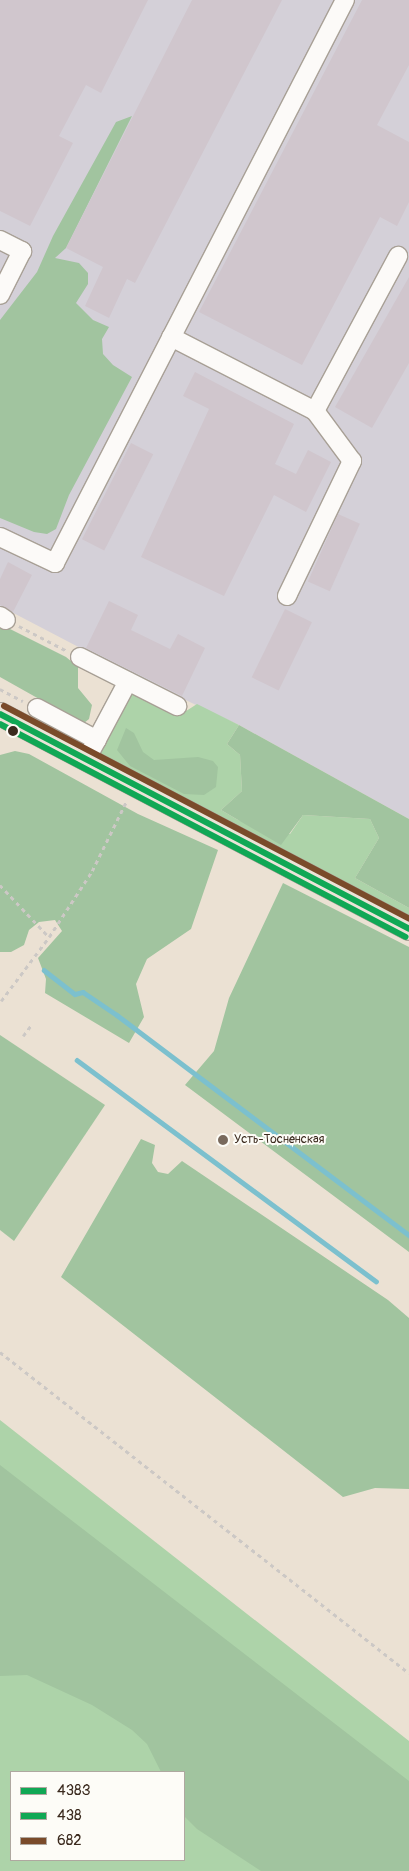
<!DOCTYPE html>
<html>
<head>
<meta charset="utf-8">
<style>
  body { margin:0 }
  #map { position:relative; width:409px; height:1871px; overflow:hidden; background:#ebe1d3; font-family:Pangolin,sans-serif }
  div>[style] { position:absolute }
  .industrial>* { inset:0; background:#d4d0d8 }
  .green>* { inset:0; background:#add3a9 }
  .forest>* { inset:0; background:#a1c49f }
  .stream>* { height:4.5px; margin:-2.25px; padding:0 2.25px; transform-origin:2.25px; border-radius:2.25px; background:#7cc0ce }
  .building>* { inset:0; background:#d0c6cd; transform-origin:0 0 }
  .path>* { height:2.5px; margin-top:-1.25px; transform-origin:0; background:repeating-linear-gradient(90deg,#ccc8c5 0 4px,transparent 0 8px) }
  .roads { filter:drop-shadow(1px 0 #a8a096) drop-shadow(-1px 0 #a8a096) drop-shadow(0 1px #a8a096) drop-shadow(0 -1px #a8a096) }
  .minor>* { height:18px; margin:-9px; padding:0 9px; transform-origin:9px; border-radius:9px; background:#fcfaf8 }
  .major>* { height:22px; margin:-11px; padding:0 11px; transform-origin:11px; border-radius:11px; background:#ece3d8 }
  .bus-1>* { height:6px; margin:-3px; padding:0 3px; transform-origin:3px; border-radius:3px; background:#10a855 }
  .bus-2>* { height:6px; margin:-3px; padding:0 3px; transform-origin:3px; border-radius:3px; background:#10a855 }
  .bus-3>* { height:6px; margin:-3px; padding:0 3px; transform-origin:3px; border-radius:3px; background:#7a4b2a }
  .dots>* { width:14px; height:14px; translate:-50% -50%; box-sizing:border-box; border:2px solid #fdfcf7; border-radius:50% }
  span { translate:-50% -50%; white-space:nowrap; text-align:center; line-height:1.15; -webkit-text-stroke:4px #fdfcf7; paint-order:stroke }
  .poi-label { font-size:12px; color:#3b2a1e }
  .left { translate:0 -50%; text-align:left }
  .legend { position:absolute; left:10px; top:1771px; width:175px; height:90px; box-sizing:border-box; background:#fdfcf7; border:1px solid #afa8a0; margin:0; padding:6px 9px; list-style:none; font-size:15px; color:#3b2a1e }
  .legend li { display:flex; align-items:center; gap:10px; height:25px }
  .legend b { width:25px; border:1px solid #afa8a0 }
</style>
</head>
<body>
<div id="map">
  <div class="industrial">
    <div style="clip-path:polygon(0 0,409px 0,409px 819px,239px 725px,134px 676px,0 606px)"></div>
  </div>
  <div class="green">
    <div style="clip-path:polygon(133px 690px,180px 715px,197px 704px,239px 725px,227px 744px,240px 755px,242px 791px,221px 810px,238px 820px,290px 834px,303px 815px,370px 819px,379px 838px,355px 878px,409px 908px,409px 921px,99px 756px)"></div>
    <div style="clip-path:polygon(evenodd,0 1420px,409px 1741px,409px 1871px,0 1871px,0 1420px,11px 1772px,184px 1772px,184px 1860px,11px 1860px,11px 1772px)"></div>
  </div>
  <div class="forest">
    <div style="clip-path:polygon(132px 116px,66px 248px,55px 258px,79px 263px,88px 273px,88px 284px,76px 303px,93px 320px,109px 327px,102px 339px,103px 354px,113px 365px,132px 377px,69px 495px,56px 529px,47px 534px,34px 532px,0 518px,0 320px,37px 272px,53px 236px,116px 122px)"></div>
    <div style="clip-path:polygon(0 624px,66px 657px,78px 667px,78px 688px,92px 705px,89px 719px,84px 723px,73px 718px,0 677px)"></div>
    <div style="clip-path:polygon(239px 725px,409px 819px,409px 908px,355px 878px,379px 838px,370px 819px,303px 815px,281px 845px,221px 810px,242px 791px,240px 755px,227px 744px)"></div>
    <div style="clip-path:polygon(126px 728px,134px 733px,143px 752px,154px 760px,198px 757px,213px 761px,218px 767px,216px 787px,204px 795px,184px 794px,130px 766px,117px 750px)"></div>
    <div style="clip-path:polygon(15px 751px,29px 754px,138px 814px,218px 850px,191px 929px,147px 959px,136px 984px,144px 1017px,129px 1043px,45px 993px,46px 979px,38px 958px,62px 931px,55px 920px,39px 922px,29px 930px,24px 945px,11px 952px,0 952px,0 755px)"></div>
    <div style="clip-path:polygon(283px 883px,409px 947px,409px 1252px,185px 1085px,214px 1051px,229px 998px)"></div>
    <div style="clip-path:polygon(0 1035px,105px 1105px,14px 1241px,0 1230px)"></div>
    <div style="clip-path:polygon(141px 1139px,155px 1145px,152px 1163px,158px 1172px,168px 1174px,182px 1161px,388px 1300px,409px 1318px,409px 1489px,375px 1488px,343px 1497px,61px 1277px)"></div>
    <div style="clip-path:polygon(0 1465px,409px 1781px,409px 1871px,261px 1871px,197px 1829px,184px 1816px,184px 1772px,161px 1772px,147px 1744px,132px 1730px,92px 1705px,27px 1675px,0 1676px)"></div>
  </div>
  <div class="stream">
    <div style="left:44px;top:970px;width:39px;rotate:38deg"></div>
    <div style="left:75px;top:994px;width:8px;rotate:-14deg"></div>
    <div style="left:83px;top:992px;width:41px;rotate:34.1deg"></div>
    <div style="left:117px;top:1015px;width:366px;rotate:37deg"></div>
    <div style="left:77px;top:1060px;width:372px;rotate:36.5deg"></div>
  </div>
  <div class="building">
    <div style="clip-path:polygon(0 0,148px 0,101px 93px,86px 85px,59px 136px,73px 143px,30px 226px,0 211px)"></div>
    <div style="clip-path:polygon(192px 0,282px 0,135px 283px,127px 279px,109px 318px,85px 306px,103px 267px,66px 248px)"></div>
    <div style="clip-path:polygon(362px 0,409px 0,409px 65px,377px 125px,409px 142px,409px 202px,397px 226px,380px 217px,302px 365px,199px 312px)"></div>
    <div style="clip-path:polygon(409px 277px,409px 363px,372px 428px,335px 407px)"></div>
    <div style="clip-path:polygon(195px 372px,294px 424px,275px 464px,296px 474px,308px 450px,331px 462px,306px 512px,274px 495px,224px 596px,141px 557px,209px 409px,183px 396px)"></div>
    <div style="left:131px;top:443px;width:25px;height:108px;rotate:27deg"></div>
    <div style="left:338px;top:514px;width:24px;height:74px;rotate:24deg"></div>
    <div style="clip-path:polygon(8px 562px,32px 575px,13px 612px,0 605px,0 579px)"></div>
    <div style="clip-path:polygon(109px 601px,138px 615px,131px 630px,170px 649px,178px 634px,205px 648px,182px 696px,86px 648px)"></div>
    <div style="left:285px;top:609px;width:30px;height:76px;rotate:26deg"></div>
  </div>
  <div class="path">
    <div style="left:19px;top:626px;width:54px;rotate:27.5deg"></div>
    <div style="left:0;top:689px;width:26px;rotate:28deg"></div>
    <div style="left:0;top:885px;width:71px;rotate:46.7deg"></div>
    <div style="left:1px;top:1001px;width:80px;rotate:-53.1deg"></div>
    <div style="left:49px;top:937px;width:79px;rotate:-56.9deg"></div>
    <div style="left:92px;top:871px;width:79px;rotate:-63.8deg"></div>
    <div style="left:23px;top:1036px;width:15px;rotate:-53deg"></div>
    <div style="left:0;top:1352px;width:520px;rotate:38.13deg"></div>
  </div>
  <div class="roads">
    <div class="minor">
      <div style="left:0;top:240px;width:25px;rotate:27deg"></div>
      <div style="left:22px;top:251px;width:49px;rotate:116.6deg"></div>
      <div style="left:171px;top:337px;width:162px;rotate:27.2deg"></div>
      <div style="left:315px;top:411px;width:176px;rotate:-61.8deg"></div>
      <div style="left:0;top:537px;width:61px;rotate:25.3deg"></div>
      <div style="left:55px;top:563px;width:633px;rotate:-62.75deg"></div>
      <div style="left:287px;top:596px;width:150px;rotate:-64.3deg"></div>
      <div style="left:352px;top:461px;width:62px;rotate:-126.5deg"></div>
      <div style="left:0;top:616px;width:7px;rotate:34deg"></div>
      <div style="left:80px;top:657px;width:109px;rotate:26.8deg"></div>
      <div style="left:37px;top:708px;width:68px;rotate:28.1deg"></div>
      <div style="left:86px;top:760px;width:89px;rotate:-62deg"></div>
    </div>
    <div class="major">
      <div style="left:0;top:714px;width:462px;rotate:27.7deg"></div>
    </div>
  </div>
  <div class="bus-1">
    <div style="left:0;top:714px;width:462px;rotate:27.7deg"></div>
  </div>
  <div class="bus-2">
    <div style="left:0;top:724px;width:458px;rotate:27.7deg"></div>
  </div>
  <div class="bus-3">
    <div style="left:4px;top:706px;width:458px;rotate:27.7deg"></div>
  </div>
  <div class="dots">
    <div style="left:13px;top:731px;background:#3b2a1e"></div>
    <div style="left:223px;top:1140px;background:#796a5d"></div>
  </div>
  <div class="poi-label">
    <span class="left" style="left:234px;top:1140px">Усть-Тосненская</span>
  </div>
  <ul class="legend">
  <li><b style="height:6px;background:#10a855"></b>438З</li>
  <li><b style="height:6px;background:#10a855"></b>438</li>
  <li><b style="height:6px;background:#7a4b2a"></b>682</li>
  </ul>
</div>
</body>
</html>
